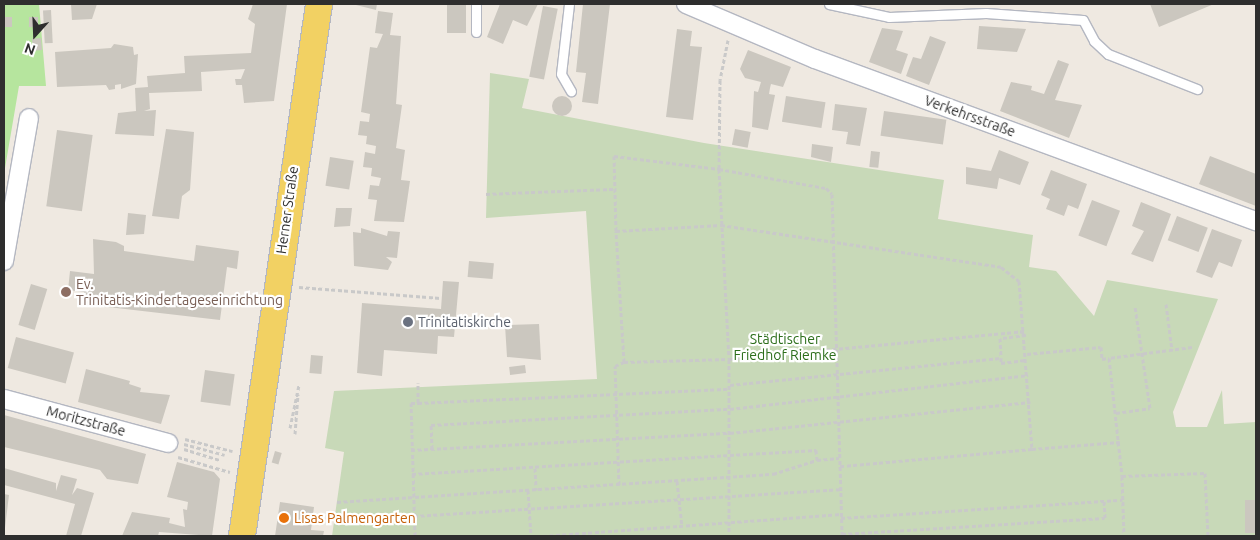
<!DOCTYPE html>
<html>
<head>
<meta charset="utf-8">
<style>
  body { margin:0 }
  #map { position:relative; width:1260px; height:540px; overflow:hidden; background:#efe9e1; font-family:Ubuntu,sans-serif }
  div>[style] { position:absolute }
  .green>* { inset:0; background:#b6e59e }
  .cemetery>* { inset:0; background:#c8d9b8 }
  .building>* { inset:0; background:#cbc7bf; transform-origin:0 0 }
  .round { border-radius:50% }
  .path>* { height:3px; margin-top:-1.5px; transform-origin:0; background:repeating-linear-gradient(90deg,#c9c9c9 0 4px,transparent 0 6.5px) }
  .roads { filter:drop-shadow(1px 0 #b4b7c1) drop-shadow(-1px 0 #b4b7c1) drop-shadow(0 1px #b4b7c1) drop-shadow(0 -1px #b4b7c1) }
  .lane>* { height:9px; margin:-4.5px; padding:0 4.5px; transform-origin:4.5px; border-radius:4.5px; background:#fff }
  .street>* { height:18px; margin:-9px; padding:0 9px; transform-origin:9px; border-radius:9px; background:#fff }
  .primary>* { height:26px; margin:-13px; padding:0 13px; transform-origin:13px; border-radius:13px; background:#f2d163 }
  .dots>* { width:14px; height:14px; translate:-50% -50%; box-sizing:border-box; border:2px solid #fff; border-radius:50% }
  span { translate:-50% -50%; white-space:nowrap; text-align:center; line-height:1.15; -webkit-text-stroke:4.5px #fff; paint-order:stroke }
  .street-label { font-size:14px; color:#2e2e2e }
  .education-label { font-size:14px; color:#785e54 }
  .left { translate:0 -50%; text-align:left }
  .worship-label { font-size:14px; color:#5b616d }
  .park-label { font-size:14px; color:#2c6e1b }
  .food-label { font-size:14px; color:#c56008 }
  .frame { position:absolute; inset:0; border:5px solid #2e2e2e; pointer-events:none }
  .north { position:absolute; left:10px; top:10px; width:50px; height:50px; -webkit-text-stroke:4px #fff; paint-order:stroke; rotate:200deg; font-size:14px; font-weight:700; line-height:20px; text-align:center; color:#2e2e2e }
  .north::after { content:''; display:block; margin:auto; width:18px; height:22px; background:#2e2e2e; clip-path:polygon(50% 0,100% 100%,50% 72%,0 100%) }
</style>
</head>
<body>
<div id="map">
  <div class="green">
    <div style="clip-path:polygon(4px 4px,39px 4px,46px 86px,19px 86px,4px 174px)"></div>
  </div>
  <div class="cemetery">
    <div style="clip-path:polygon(490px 73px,529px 79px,522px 108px,704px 143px,944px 180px,938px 219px,1033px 235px,1029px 267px,1056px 271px,1094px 316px,1107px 280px,1218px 299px,1173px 412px,1176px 427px,1207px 427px,1222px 390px,1224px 424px,1256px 422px,1256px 536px,332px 536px,344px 452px,325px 448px,334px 391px,597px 379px,586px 211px,486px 218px)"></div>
  </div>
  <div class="building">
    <div style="clip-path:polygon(71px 4px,97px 4px,92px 19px,72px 20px)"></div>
    <div style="clip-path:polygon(253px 4px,287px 4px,274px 101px,244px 103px,242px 85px,236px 85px,235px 79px,241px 79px,245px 69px,201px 72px,202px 91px,149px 93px,150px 109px,144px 111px,156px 110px,154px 136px,115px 134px,118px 113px,136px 111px,135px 88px,148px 87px,147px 76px,185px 73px,184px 56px,251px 53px,255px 24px,248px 19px)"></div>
    <div style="clip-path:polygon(352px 4px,377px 4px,376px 10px)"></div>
    <div style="left:447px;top:4px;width:19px;height:29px"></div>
    <div style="clip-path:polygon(500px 4px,538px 4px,527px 26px,513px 20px,503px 44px,487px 37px)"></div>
    <div style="clip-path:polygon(583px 4px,610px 4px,598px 104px,582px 102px,586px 73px,576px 72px)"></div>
    <div style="clip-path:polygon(1150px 4px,1214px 4px,1159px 27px)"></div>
    <div style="left:543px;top:6px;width:15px;height:72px;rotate:11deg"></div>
    <div style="left:51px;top:10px;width:33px;height:8px;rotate:87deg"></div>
    <div style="clip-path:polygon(378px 11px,393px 13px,390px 35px,401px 36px,396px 104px,402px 105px,396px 148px,405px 150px,401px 180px,410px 181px,404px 222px,374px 221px,377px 200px,368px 199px,370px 185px,379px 186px,381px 178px,371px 176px,372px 168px,363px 167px,365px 152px,375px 154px,376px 146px,366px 144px,367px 136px,358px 135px,360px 121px,369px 122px,370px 114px,361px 112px,370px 47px,377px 48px,383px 34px,375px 33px)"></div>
    <div style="left:4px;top:17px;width:8px;height:10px"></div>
    <div style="left:29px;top:17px;width:9px;height:10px"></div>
    <div style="clip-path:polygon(979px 26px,1026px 29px,1017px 52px,977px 49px)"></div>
    <div style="clip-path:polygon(882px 28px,903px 31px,896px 50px,908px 54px,901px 74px,869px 62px)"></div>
    <div style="clip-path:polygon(677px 29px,692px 31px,690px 46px,702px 47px,693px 120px,666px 117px)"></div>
    <div style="clip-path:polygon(930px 36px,946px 42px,929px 85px,906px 76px,913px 57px,921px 59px)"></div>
    <div style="left:41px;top:38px;width:12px;height:9px;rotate:85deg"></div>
    <div style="clip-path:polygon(114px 44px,133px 47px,134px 55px,138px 54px,136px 84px,121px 89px,121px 84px,115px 85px,115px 89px,109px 90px,106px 85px,57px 87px,55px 52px,111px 48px)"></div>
    <div style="clip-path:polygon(748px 50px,791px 67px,783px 87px,771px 84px,770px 88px,769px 94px,775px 95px,768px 130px,752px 127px,754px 91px,758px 92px,761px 82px,745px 78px,740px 69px)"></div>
    <div style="clip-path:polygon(1058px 60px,1069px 64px,1055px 100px,1082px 105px,1069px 138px,1000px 111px,1011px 82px,1032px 86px,1031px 90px,1044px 94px)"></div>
    <div class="round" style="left:552px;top:96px;width:20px;height:20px"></div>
    <div style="left:786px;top:96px;width:40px;height:26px;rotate:9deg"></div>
    <div style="clip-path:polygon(835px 104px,867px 108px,860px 146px,846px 144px,848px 132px,832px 130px)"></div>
    <div style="left:884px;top:111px;width:63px;height:25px;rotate:8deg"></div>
    <div style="clip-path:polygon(166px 129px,194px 132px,190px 190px,182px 196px,179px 219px,152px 216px)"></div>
    <div style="left:735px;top:129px;width:16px;height:16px;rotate:11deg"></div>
    <div style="left:57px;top:130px;width:36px;height:77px;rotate:8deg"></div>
    <div style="clip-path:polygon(812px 144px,833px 147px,831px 162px,811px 157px)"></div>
    <div style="clip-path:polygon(999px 150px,1029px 162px,1020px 185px,999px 178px,997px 189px,966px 184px,966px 167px,991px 171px)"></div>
    <div style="left:871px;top:151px;width:9px;height:16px;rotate:6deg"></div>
    <div style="clip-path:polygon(1210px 156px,1256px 174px,1256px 206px,1199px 184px)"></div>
    <div style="left:330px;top:157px;width:24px;height:29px;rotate:9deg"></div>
    <div style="clip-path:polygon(1051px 170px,1087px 184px,1078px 209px,1068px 205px,1064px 216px,1046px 209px,1050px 199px,1041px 195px)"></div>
    <div style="left:1092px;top:200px;width:30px;height:38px;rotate:21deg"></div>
    <div style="clip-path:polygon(1141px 202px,1171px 214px,1153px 262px,1131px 254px,1144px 231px,1132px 226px)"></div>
    <div style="clip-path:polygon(336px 208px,352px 208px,350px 226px,334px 227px)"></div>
    <div style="clip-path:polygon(128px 213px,146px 215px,144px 234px,126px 235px)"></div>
    <div style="left:1177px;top:216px;width:33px;height:26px;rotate:21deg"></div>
    <div style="clip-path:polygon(361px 228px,387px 236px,388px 231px,400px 232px,397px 258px,386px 257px,392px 262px,388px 270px,354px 266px,353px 232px,361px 233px)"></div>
    <div style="clip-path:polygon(1212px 229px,1242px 240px,1232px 267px,1219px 262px,1212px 278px,1196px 272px)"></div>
    <div style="clip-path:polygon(93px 239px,116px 242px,124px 246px,124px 251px,194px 261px,196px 245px,239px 251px,237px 269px,227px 267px,220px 320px,82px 304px,84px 292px,68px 290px,70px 271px,94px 274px)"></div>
    <div style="left:469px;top:261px;width:25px;height:16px;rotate:5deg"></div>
    <div style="clip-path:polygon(443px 281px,459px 282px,454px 337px,438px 336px,437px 354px,384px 350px,382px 376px,357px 373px,362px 303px,441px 309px)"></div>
    <div style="left:31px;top:284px;width:17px;height:43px;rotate:17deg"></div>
    <div style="clip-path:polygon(539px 324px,541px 360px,507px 357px,505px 325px)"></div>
    <div style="left:16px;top:337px;width:60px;height:32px;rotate:15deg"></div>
    <div style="left:311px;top:355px;width:12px;height:18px;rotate:5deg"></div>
    <div style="left:525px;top:365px;width:8px;height:16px;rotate:83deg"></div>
    <div style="clip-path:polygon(86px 369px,130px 381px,129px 384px,141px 388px,140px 392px,170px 395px,161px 424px,78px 402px)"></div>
    <div style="left:205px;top:370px;width:30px;height:32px;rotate:8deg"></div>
    <div style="clip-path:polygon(4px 415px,146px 454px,138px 484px,107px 479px,100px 470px,4px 447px)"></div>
    <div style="left:275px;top:451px;width:7px;height:12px;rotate:16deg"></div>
    <div style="clip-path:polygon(177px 462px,214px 472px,220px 479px,212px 536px,159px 532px,158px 536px,122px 536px,132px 512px,170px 518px,169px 523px,185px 527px,183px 509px,187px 510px,188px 502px,167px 497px)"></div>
    <div style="clip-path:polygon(4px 468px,56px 483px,56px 491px,61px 475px,77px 479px,72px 495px,77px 488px,94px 493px,81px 536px,66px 536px,75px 504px,4px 485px)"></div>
    <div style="clip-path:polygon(4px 494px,9px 495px,5px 528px,4px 528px)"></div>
    <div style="left:1245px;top:500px;width:11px;height:33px"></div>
    <div style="clip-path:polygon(280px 502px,314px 507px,311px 530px,324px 531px,323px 536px,275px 536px)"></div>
  </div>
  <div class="path">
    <div style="left:728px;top:40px;width:41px;rotate:101.3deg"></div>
    <div style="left:720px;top:80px;width:89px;rotate:90.6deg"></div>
    <div style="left:719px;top:169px;width:109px;rotate:10.1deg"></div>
    <div style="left:826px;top:188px;width:8px;rotate:45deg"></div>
    <div style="left:832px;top:194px;width:342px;rotate:88.3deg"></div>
    <div style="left:486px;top:194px;width:127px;rotate:-2.3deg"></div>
    <div style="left:616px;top:231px;width:75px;rotate:-91.5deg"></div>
    <div style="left:614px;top:156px;width:106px;rotate:7.1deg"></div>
    <div style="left:719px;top:169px;width:190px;rotate:87deg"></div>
    <div style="left:729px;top:359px;width:177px;rotate:90deg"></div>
    <div style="left:299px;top:287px;width:142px;rotate:4.4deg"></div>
    <div style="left:1166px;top:304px;width:46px;rotate:82.6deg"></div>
    <div style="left:1026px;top:335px;width:26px;rotate:173deg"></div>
    <div style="left:1000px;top:338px;width:20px;rotate:87deg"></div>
    <div style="left:1001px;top:358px;width:5px;rotate:90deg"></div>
    <div style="left:1001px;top:363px;width:26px;rotate:-7deg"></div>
    <div style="left:1192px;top:347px;width:84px;rotate:172.5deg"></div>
    <div style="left:1109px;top:358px;width:119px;rotate:83.7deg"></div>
    <div style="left:1122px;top:476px;width:83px;rotate:-2.1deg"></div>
    <div style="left:1205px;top:473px;width:63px;rotate:87.3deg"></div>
    <div style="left:1027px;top:354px;width:74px;rotate:-5.4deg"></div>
    <div style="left:1101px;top:347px;width:12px;rotate:85deg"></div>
    <div style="left:1102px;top:359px;width:7px;rotate:-8deg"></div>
    <div style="left:624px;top:362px;width:105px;rotate:-1.6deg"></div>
    <div style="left:729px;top:359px;width:298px;rotate:-5.4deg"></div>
    <div style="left:730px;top:385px;width:272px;rotate:-5.7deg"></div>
    <div style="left:418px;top:403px;width:312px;rotate:-2.6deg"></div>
    <div style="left:1116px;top:413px;width:34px;rotate:-8deg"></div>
    <div style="left:1150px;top:408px;width:102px;rotate:-98.4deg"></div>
    <div style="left:290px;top:428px;width:44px;rotate:-78.2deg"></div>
    <div style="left:295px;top:434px;width:40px;rotate:-85.7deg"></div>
    <div style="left:185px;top:439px;width:49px;rotate:14.3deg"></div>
    <div style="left:184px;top:444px;width:42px;rotate:15deg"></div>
    <div style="left:184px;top:449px;width:37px;rotate:17deg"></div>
    <div style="left:432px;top:449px;width:24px;rotate:-92deg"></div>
    <div style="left:431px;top:425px;width:299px;rotate:-3.1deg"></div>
    <div style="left:730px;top:409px;width:300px;rotate:-6.5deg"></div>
    <div style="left:1032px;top:449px;width:88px;rotate:-4.5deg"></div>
    <div style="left:411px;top:450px;width:319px;rotate:-3.1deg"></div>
    <div style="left:730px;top:433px;width:302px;rotate:-5.9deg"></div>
    <div style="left:178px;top:457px;width:54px;rotate:16.1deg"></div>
    <div style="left:535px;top:468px;width:22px;rotate:87deg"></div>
    <div style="left:412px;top:474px;width:405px;rotate:-3.4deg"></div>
    <div style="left:816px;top:450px;width:10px;rotate:84deg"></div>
    <div style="left:1122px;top:476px;width:60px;rotate:88.1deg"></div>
    <div style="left:677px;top:481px;width:46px;rotate:83.8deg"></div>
    <div style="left:619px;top:485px;width:119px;rotate:-91.9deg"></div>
    <div style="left:615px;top:366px;width:10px;rotate:-24deg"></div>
    <div style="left:624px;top:362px;width:131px;rotate:-93.5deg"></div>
    <div style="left:616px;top:231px;width:105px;rotate:-3.3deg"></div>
    <div style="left:721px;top:225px;width:283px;rotate:8.5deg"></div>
    <div style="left:1001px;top:267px;width:23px;rotate:38deg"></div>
    <div style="left:1019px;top:281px;width:169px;rotate:85.6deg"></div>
    <div style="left:1032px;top:449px;width:193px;rotate:174.9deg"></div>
    <div style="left:528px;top:490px;width:46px;rotate:86.3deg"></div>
    <div style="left:337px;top:502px;width:437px;rotate:-3.7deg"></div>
    <div style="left:773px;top:474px;width:46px;rotate:-17.7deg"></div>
    <div style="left:817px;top:460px;width:22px;rotate:-5deg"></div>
    <div style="left:414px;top:516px;width:427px;rotate:-3.6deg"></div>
    <div style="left:841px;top:518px;width:282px;rotate:-3.7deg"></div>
    <div style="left:842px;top:534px;width:263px;rotate:-3.5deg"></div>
    <div style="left:1105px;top:518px;width:17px;rotate:-93deg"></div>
    <div style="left:415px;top:536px;width:133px;rotate:-91.7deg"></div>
    <div style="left:411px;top:403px;width:7px"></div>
    <div style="left:418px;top:403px;width:20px;rotate:-90deg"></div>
    <div style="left:543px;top:536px;width:299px;rotate:-4.2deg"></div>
  </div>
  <div class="roads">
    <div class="lane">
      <div style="left:569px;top:4px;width:70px;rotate:96.5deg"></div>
      <div style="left:561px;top:74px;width:20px;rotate:60deg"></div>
      <div style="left:829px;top:4px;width:61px;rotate:12.2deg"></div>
      <div style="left:889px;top:17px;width:97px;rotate:-2.4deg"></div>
      <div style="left:986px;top:13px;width:97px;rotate:4.1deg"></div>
      <div style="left:1083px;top:20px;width:24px;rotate:62deg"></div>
      <div style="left:1094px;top:41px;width:19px;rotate:43deg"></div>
      <div style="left:1108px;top:54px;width:96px;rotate:21.5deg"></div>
      <div style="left:476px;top:32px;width:28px;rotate:-90deg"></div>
    </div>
    <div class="street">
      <div style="left:686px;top:4px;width:140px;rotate:23.1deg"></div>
      <div style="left:815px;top:59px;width:470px;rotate:20.2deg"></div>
      <div style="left:4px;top:261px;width:145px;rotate:-80.1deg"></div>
      <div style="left:4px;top:399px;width:170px;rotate:15deg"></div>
    </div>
    <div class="primary">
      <div style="left:242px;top:536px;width:538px;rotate:-81.76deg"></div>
    </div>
  </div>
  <div class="dots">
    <div style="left:66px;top:292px;background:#8d6e63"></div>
    <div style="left:408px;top:322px;background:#6b7280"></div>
    <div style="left:284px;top:518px;background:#e8710a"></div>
  </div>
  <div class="street-label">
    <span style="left:970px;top:116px;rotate:20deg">Verkehrsstraße</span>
    <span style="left:287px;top:210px;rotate:-82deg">Herner Straße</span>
    <span style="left:86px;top:421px;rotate:15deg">Moritzstraße</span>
  </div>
  <div class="education-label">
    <span class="left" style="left:76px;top:292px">Ev.<br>Trinitatis-Kindertageseinrichtung</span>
  </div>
  <div class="worship-label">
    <span class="left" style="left:418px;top:322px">Trinitatiskirche</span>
  </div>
  <div class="park-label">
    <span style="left:785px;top:347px">Städtischer<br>Friedhof Riemke</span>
  </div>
  <div class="food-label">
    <span class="left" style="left:294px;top:518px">Lisas Palmengarten</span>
  </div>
  <div class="frame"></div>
  <div class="north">N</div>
</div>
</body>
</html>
